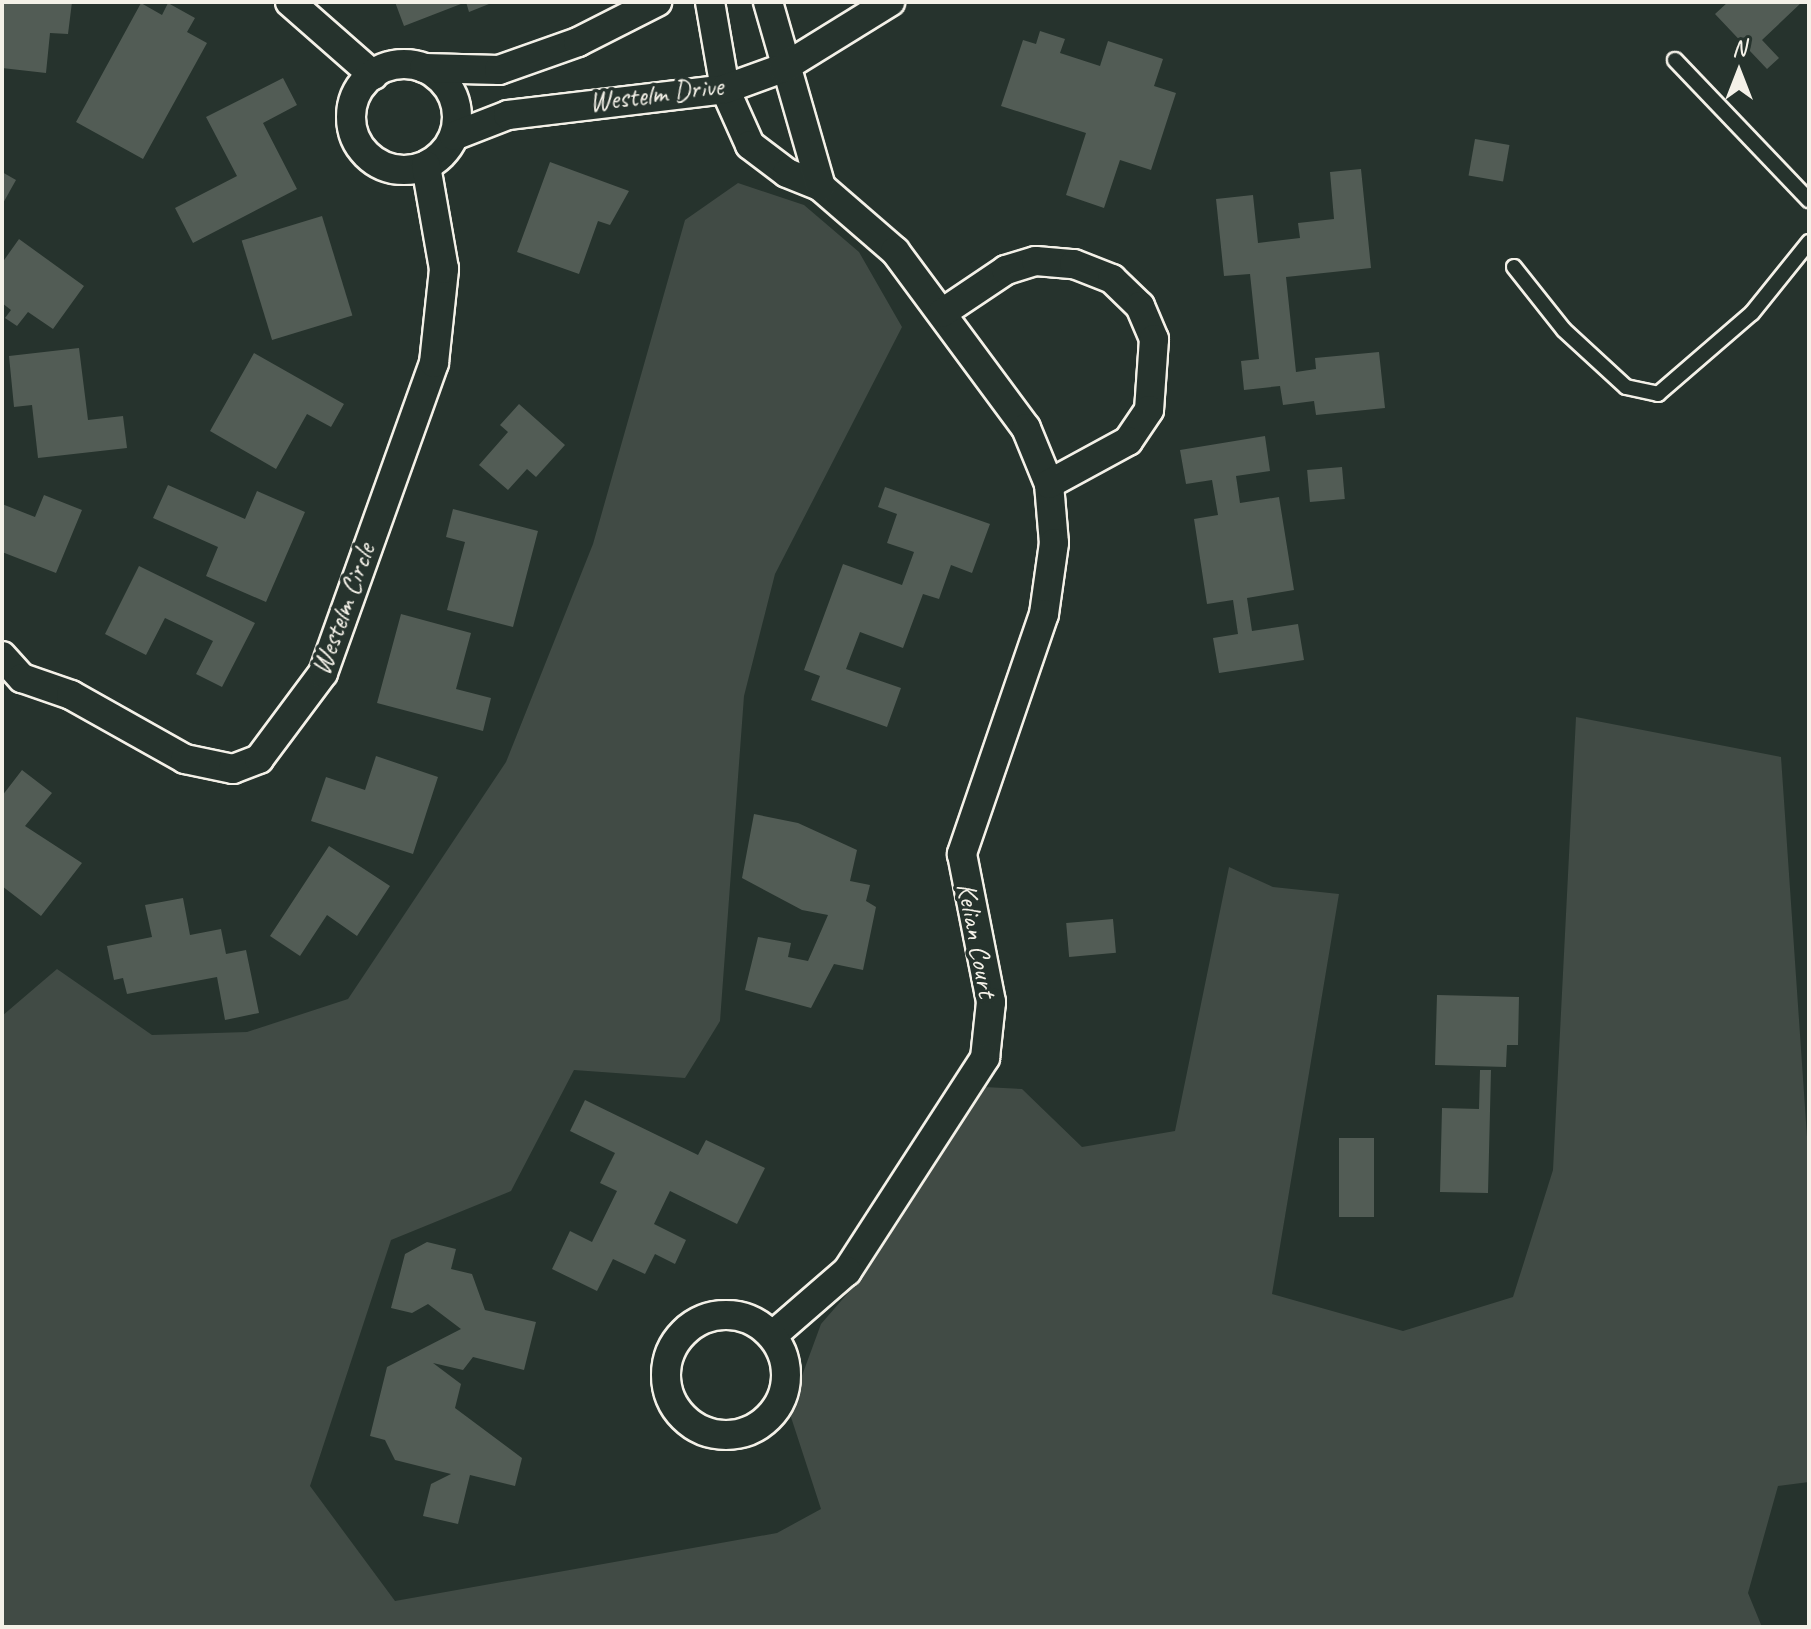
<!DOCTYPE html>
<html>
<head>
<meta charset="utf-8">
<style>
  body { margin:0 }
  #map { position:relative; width:1811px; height:1629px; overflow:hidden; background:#26332d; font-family:Caveat,sans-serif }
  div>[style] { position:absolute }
  .green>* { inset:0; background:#414b45 }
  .building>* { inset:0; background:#525c55; transform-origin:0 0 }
  .roads { filter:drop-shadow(2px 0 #f4f1e8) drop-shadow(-2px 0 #f4f1e8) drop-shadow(0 2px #f4f1e8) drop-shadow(0 -2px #f4f1e8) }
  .lane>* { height:14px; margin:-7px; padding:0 7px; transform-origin:7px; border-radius:7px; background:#26332d }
  .street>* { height:28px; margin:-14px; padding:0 14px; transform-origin:14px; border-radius:14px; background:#26332d }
  .street>.ring { margin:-14px; padding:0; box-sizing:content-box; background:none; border:28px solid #26332d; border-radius:50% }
  span { translate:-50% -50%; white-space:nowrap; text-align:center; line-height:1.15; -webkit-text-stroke:7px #26332d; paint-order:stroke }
  .street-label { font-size:28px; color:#f4f1e8 }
  .frame { position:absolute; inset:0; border:4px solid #f4f1e8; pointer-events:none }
  .north { position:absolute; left:1699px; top:32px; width:80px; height:80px; -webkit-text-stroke:6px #26332d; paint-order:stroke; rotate:0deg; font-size:22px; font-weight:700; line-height:32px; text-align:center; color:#f4f1e8 }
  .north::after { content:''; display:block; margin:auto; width:28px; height:36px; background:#f4f1e8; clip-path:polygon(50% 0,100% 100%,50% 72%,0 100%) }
</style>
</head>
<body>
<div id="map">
  <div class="green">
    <div style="clip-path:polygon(738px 183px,804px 205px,859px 252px,902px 327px,775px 574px,744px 696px,720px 1021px,685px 1078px,574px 1070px,511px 1191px,391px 1240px,310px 1486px,395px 1601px,777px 1533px,821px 1509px,789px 1411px,821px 1324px,867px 1271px,984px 1087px,1022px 1089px,1082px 1147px,1175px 1131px,1229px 867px,1273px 887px,1339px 894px,1272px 1294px,1403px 1331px,1513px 1297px,1553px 1170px,1576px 717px,1781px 757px,1809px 1166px,1809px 1482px,1778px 1486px,1748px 1593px,1762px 1627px,2px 1627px,2px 1016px,57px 969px,152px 1035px,247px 1032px,348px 999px,506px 762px,593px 544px,685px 220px)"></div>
  </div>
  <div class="building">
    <div style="clip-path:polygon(2px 2px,72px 2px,68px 34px,50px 33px,46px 73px,2px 68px)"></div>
    <div style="clip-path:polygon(395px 2px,494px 2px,469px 12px,466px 2px,404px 26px)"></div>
    <div style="clip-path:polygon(1728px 2px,1802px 2px,1762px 40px,1779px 58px,1767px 69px,1715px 14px)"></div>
    <div style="clip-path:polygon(141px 3px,162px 15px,168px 3px,195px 18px,187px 32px,207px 43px,143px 159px,76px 122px)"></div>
    <div style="clip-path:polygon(1040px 31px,1065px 39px,1060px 53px,1100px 66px,1108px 41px,1163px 59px,1154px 86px,1176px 93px,1151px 170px,1120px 160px,1104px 208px,1066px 195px,1086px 133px,1001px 106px,1023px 40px,1036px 44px)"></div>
    <div style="clip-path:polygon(283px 78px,297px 105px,263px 123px,297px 189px,193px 243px,175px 208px,237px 176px,206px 117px)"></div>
    <div style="left:1475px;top:139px;width:35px;height:37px;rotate:10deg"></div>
    <div style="clip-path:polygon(550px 162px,629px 191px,610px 225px,598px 221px,579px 274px,517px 252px)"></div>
    <div style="clip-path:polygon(1361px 169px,1371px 268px,1286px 277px,1296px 372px,1316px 369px,1315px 358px,1379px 352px,1385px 408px,1316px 415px,1314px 401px,1283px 405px,1280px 386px,1244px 390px,1241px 361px,1259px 359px,1250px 274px,1224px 276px,1216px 199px,1253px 195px,1258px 243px,1300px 238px,1298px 223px,1334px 219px,1330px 172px)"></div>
    <div style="clip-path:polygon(2px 172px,16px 180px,2px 205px)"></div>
    <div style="left:322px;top:216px;width:104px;height:84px;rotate:73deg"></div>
    <div style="clip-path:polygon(19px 239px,84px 286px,53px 329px,28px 312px,17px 326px,5px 318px,11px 310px,2px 303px,2px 263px)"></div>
    <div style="clip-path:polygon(79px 348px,88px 420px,123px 416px,127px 448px,38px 458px,32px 405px,14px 407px,9px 356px)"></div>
    <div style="clip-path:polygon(254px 353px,344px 404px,331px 427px,307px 414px,276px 469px,210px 431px)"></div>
    <div style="clip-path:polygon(519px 404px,565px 445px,536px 477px,527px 469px,508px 490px,479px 465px,508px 432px,500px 425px)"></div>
    <div style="clip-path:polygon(1265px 436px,1270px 471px,1236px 476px,1240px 503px,1279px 497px,1294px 590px,1247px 598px,1252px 631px,1298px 624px,1304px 660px,1219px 673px,1213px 638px,1238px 634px,1233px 600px,1207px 604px,1194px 519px,1218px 515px,1212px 480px,1186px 484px,1180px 450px)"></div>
    <div style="left:1342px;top:467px;width:32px;height:35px;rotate:85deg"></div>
    <div style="clip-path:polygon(168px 485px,245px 519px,257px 491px,305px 512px,266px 602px,206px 576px,218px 547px,153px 518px)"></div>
    <div style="clip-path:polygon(885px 487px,990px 524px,972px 573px,951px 565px,939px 599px,923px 594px,903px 648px,860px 632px,846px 669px,901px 688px,887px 727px,811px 700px,820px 676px,804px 670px,843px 564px,902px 585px,914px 552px,887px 543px,897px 514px,878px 507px)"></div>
    <div style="clip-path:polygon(44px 495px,82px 510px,56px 573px,2px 552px,2px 504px,35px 517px)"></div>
    <div style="clip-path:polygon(453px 509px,538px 531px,513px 627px,447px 610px,465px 542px,446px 537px)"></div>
    <div style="clip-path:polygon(139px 566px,255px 623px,222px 687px,196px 674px,213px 641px,165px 618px,146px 655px,105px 634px)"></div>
    <div style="clip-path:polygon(401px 614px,471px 633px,456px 689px,491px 698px,483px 731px,377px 703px)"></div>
    <div style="clip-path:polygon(376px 756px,438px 777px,413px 854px,311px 821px,326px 777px,365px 790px)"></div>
    <div style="clip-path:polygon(22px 770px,52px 793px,25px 826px,82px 863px,41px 916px,2px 886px,2px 796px)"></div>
    <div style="clip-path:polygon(754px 814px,798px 823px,857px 850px,850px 881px,870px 885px,866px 901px,876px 907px,863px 970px,834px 964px,811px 1008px,745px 990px,758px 937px,791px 943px,788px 957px,808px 961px,828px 915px,802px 910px,742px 878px)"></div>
    <div style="clip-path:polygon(329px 846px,390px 886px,357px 936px,327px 915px,300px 956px,270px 936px)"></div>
    <div style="clip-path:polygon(183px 898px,190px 935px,221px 929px,226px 954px,246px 950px,259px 1013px,225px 1020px,217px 977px,127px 994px,123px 978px,114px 980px,107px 946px,152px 937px,145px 905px)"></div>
    <div style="left:1113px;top:919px;width:34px;height:47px;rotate:85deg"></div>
    <div style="clip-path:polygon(1437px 995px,1519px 997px,1518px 1045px,1507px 1045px,1506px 1067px,1435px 1065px)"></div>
    <div style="clip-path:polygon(1480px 1070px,1491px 1070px,1488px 1193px,1440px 1192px,1442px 1108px,1479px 1109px)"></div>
    <div style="clip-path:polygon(585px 1100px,698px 1155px,706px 1140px,765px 1168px,737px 1224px,670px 1191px,654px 1224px,686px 1240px,675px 1264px,655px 1254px,645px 1274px,613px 1259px,597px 1291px,552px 1269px,570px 1231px,592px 1242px,617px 1191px,600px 1183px,615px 1153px,570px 1131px)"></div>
    <div style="left:1339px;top:1138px;width:35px;height:79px"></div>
    <div style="clip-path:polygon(427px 1242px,456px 1249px,451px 1269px,472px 1274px,485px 1310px,536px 1322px,524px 1370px,473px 1357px,463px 1370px,433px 1363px,461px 1384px,455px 1408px,522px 1458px,515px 1486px,470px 1475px,458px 1524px,423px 1516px,431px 1484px,451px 1474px,395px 1460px,385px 1440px,370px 1436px,387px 1367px,461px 1329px,428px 1304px,412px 1313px,391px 1308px,405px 1254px)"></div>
  </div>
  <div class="roads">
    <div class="lane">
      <div style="left:1675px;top:60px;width:194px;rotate:46.3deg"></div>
      <div style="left:1514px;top:267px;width:80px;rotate:51.6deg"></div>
      <div style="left:1564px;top:330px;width:84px;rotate:42.6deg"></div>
      <div style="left:1626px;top:387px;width:33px;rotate:12deg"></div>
      <div style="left:1658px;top:394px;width:124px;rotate:-40.8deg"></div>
      <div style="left:1752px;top:313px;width:91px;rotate:-51.2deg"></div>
    </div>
    <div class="street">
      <div style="left:290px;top:2px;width:111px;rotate:41.3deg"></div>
      <div style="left:710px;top:2px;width:88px;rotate:80.2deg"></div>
      <div style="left:725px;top:89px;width:61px;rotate:65.9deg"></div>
      <div style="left:750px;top:145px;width:46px;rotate:37.1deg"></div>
      <div style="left:787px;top:173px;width:37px;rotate:22deg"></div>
      <div style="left:821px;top:187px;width:98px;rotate:40.9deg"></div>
      <div style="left:895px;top:251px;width:220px;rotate:53.5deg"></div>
      <div style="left:1026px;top:428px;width:61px;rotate:67.7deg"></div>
      <div style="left:1049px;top:484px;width:59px;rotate:85.2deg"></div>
      <div style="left:1054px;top:543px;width:72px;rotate:98deg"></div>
      <div style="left:1044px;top:614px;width:254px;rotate:108.9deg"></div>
      <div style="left:962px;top:854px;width:151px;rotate:78.9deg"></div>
      <div style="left:991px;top:1002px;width:56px;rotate:96.1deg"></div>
      <div style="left:985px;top:1058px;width:254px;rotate:122.9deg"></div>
      <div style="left:847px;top:1271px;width:99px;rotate:139.1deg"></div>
      <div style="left:768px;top:2px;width:192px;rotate:74deg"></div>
      <div class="ring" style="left:351px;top:64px;width:78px;height:78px"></div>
      <div style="left:424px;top:68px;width:75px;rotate:1.5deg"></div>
      <div style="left:499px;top:70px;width:84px;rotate:-19.5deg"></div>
      <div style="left:578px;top:42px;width:89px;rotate:-26.9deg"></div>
      <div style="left:454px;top:136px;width:58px;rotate:-21.3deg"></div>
      <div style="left:508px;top:115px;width:219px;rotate:-6.8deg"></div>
      <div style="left:725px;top:89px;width:62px;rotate:-19.9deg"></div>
      <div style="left:783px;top:68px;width:126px;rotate:-31.7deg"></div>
      <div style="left:942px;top:313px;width:77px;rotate:-33.9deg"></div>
      <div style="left:1006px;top:270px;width:31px;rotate:-17deg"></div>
      <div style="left:1036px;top:261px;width:38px;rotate:5deg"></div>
      <div style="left:1074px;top:264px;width:41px;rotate:21.5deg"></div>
      <div style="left:1112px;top:279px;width:39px;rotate:44deg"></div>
      <div style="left:1140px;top:306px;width:36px;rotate:67deg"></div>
      <div style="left:1154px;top:339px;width:71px;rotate:94deg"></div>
      <div style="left:1149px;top:410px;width:37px;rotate:124deg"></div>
      <div style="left:1128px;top:441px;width:90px;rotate:151.4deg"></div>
      <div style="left:2px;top:656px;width:30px;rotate:48deg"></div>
      <div style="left:22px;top:678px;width:52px;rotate:19.1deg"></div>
      <div style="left:71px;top:695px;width:131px;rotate:29.3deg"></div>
      <div style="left:185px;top:759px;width:49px;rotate:11.8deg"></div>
      <div style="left:233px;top:769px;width:28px;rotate:-21deg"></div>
      <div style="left:259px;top:759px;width:107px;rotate:-53.3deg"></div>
      <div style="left:323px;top:673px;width:329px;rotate:-70.3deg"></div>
      <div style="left:434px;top:363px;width:95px;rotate:-83.9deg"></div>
      <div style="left:444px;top:269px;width:105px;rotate:-99.9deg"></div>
      <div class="ring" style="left:666px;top:1315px;width:92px;height:92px"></div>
    </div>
  </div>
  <div class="street-label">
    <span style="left:656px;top:94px;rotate:-7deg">Westelm Drive</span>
    <span style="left:343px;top:609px;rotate:-70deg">Westelm Circle</span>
    <span style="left:977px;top:940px;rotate:79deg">Kelian Court</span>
  </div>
  <div class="frame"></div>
  <div class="north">N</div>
</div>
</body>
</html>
